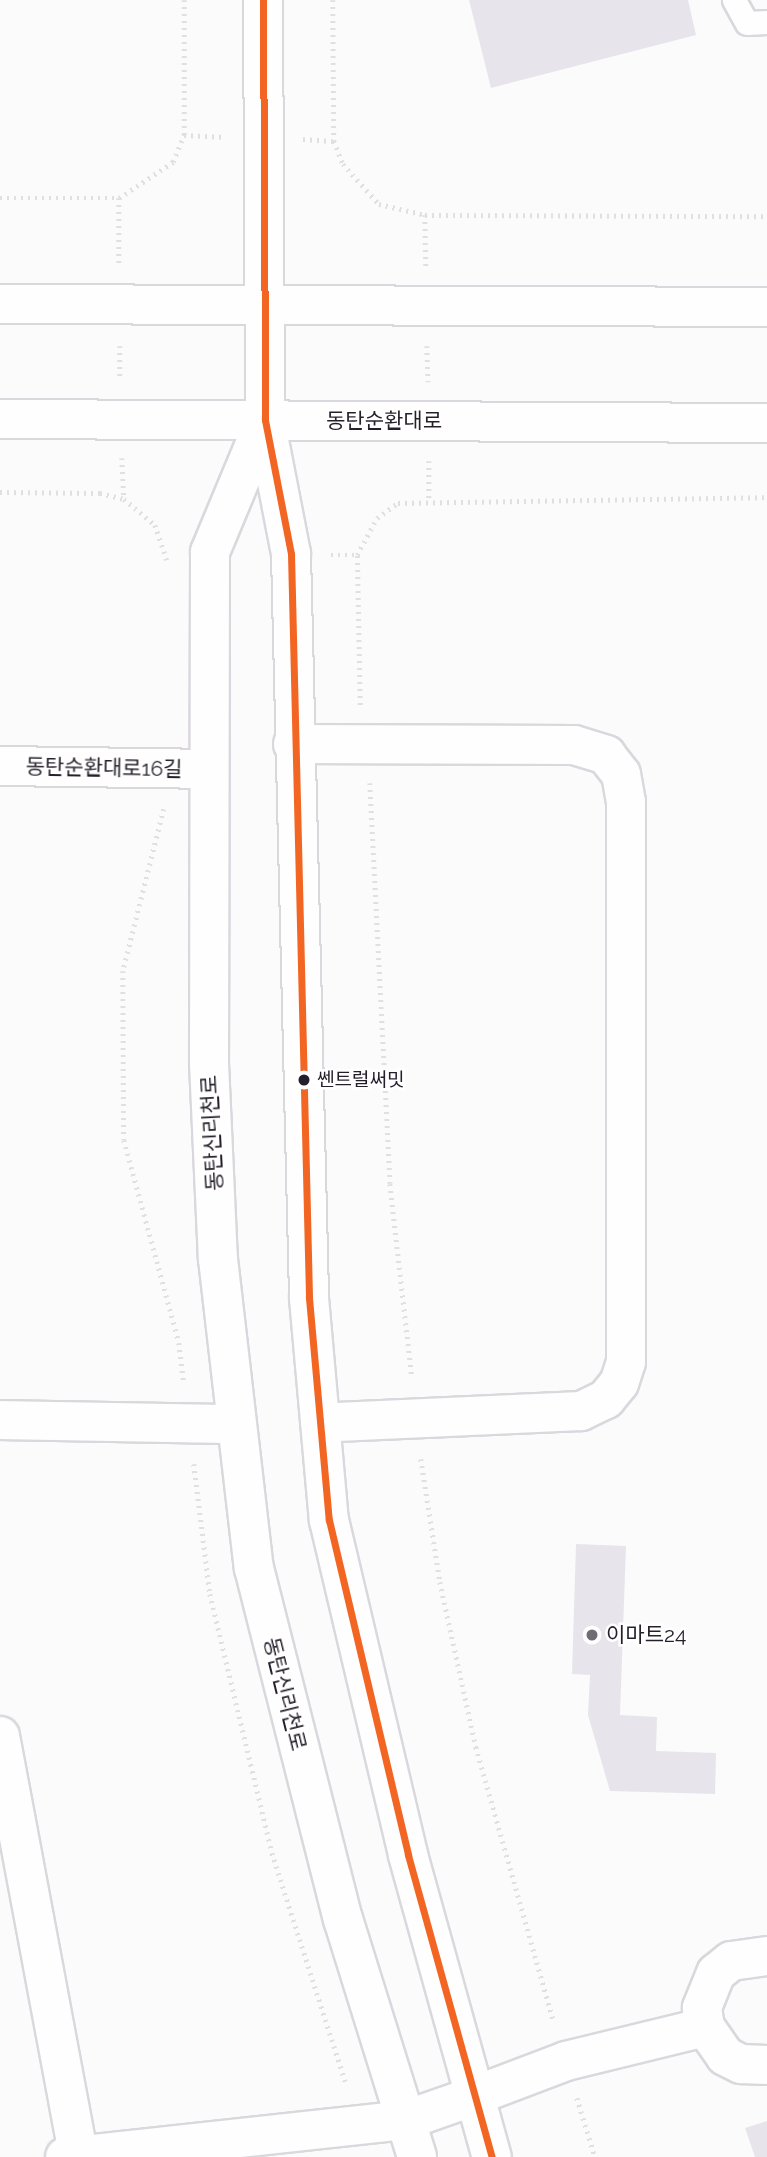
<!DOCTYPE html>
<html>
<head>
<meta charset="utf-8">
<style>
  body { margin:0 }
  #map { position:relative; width:767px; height:2157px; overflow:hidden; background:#fbfbfb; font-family:Raleway,"Noto Sans KR",sans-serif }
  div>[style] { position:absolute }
  .building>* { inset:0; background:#e8e4eb }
  .path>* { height:4.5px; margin-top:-2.25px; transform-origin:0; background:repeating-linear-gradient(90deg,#e0e0e0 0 2px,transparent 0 7px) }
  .roads { filter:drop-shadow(2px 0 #dad7dd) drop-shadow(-2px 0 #dad7dd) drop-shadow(0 2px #dad7dd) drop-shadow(0 -2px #dad7dd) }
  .lane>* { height:23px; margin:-11.5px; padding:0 11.5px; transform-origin:11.5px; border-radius:11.5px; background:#fefefe }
  .street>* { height:38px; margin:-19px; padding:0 19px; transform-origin:19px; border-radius:19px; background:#fefefe }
  .secondary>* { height:38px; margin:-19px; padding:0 19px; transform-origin:19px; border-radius:19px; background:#fefefe }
  .bus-1>* { height:7px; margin:-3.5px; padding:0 3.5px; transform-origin:3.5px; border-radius:3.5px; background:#f26522 }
  .dots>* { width:19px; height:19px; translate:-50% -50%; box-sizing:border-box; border:4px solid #fff; border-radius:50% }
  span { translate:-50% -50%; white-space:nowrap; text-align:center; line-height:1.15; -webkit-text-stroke:5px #fff; paint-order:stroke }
  .bus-label { font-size:19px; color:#251f2b }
  .left { translate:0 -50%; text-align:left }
  .street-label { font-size:21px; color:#251f2b }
  .poi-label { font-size:21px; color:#251f2b }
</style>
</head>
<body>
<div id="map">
  <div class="building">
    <div style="clip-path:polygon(469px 0,688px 0,696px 35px,491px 88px)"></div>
    <div style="clip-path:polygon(576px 1544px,626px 1546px,620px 1715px,657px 1717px,656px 1751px,716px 1753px,715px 1794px,610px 1791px,588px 1715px,590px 1675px,572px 1674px)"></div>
    <div style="clip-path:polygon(767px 2121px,767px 2157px,755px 2157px,745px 2128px)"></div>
  </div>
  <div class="path">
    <div style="left:333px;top:0;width:141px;rotate:89.6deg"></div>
    <div style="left:334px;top:141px;width:25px;rotate:69deg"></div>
    <div style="left:343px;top:164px;width:54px;rotate:48deg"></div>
    <div style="left:379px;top:204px;width:47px;rotate:13.4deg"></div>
    <div style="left:425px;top:215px;width:342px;rotate:0.2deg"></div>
    <div style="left:184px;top:135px;width:41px;rotate:2.8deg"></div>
    <div style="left:303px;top:139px;width:31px;rotate:4deg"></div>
    <div style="left:0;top:198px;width:119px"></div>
    <div style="left:119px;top:198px;width:65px;rotate:-33.7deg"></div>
    <div style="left:173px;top:162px;width:29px;rotate:-68deg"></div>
    <div style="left:184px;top:135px;width:135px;rotate:-90deg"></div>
    <div style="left:119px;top:198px;width:65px;rotate:90deg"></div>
    <div style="left:425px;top:215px;width:52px;rotate:88.9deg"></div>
    <div style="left:120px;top:346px;width:33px;rotate:90deg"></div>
    <div style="left:427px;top:346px;width:36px;rotate:88deg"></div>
    <div style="left:122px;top:458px;width:41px;rotate:87.2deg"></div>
    <div style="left:429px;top:461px;width:39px;rotate:90deg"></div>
    <div style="left:0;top:492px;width:100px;rotate:0.6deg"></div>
    <div style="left:100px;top:493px;width:25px;rotate:14deg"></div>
    <div style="left:124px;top:499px;width:40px;rotate:40deg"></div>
    <div style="left:155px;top:525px;width:37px;rotate:71deg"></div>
    <div style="left:331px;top:555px;width:26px"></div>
    <div style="left:360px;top:705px;width:150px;rotate:-91.1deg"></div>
    <div style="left:357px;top:555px;width:42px;rotate:-61.6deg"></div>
    <div style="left:377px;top:518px;width:26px;rotate:-36deg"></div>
    <div style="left:398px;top:503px;width:369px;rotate:-0.9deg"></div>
    <div style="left:370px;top:783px;width:401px;rotate:87.1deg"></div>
    <div style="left:390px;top:1184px;width:195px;rotate:83.5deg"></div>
    <div style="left:164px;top:809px;width:167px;rotate:104.2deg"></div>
    <div style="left:123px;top:971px;width:169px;rotate:89.7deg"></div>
    <div style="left:124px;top:1140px;width:210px;rotate:74.8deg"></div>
    <div style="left:179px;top:1343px;width:39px;rotate:83deg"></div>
    <div style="left:421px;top:1459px;width:124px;rotate:81.2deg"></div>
    <div style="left:440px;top:1582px;width:169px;rotate:77.7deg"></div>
    <div style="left:476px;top:1747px;width:286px;rotate:74.2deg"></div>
    <div style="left:194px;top:1464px;width:131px;rotate:83deg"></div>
    <div style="left:210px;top:1594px;width:266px;rotate:76.5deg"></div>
    <div style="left:272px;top:1853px;width:245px;rotate:72.2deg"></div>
    <div style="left:577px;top:2098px;width:62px;rotate:73deg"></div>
  </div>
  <div class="roads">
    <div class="lane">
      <div style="left:734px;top:0;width:26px;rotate:61deg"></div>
      <div style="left:747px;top:23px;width:20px;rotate:-3deg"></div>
    </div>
    <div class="street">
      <div style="left:293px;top:744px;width:281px;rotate:0.2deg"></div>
      <div style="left:574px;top:745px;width:34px;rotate:17deg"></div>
      <div style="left:606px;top:755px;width:24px;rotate:52deg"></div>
      <div style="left:621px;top:774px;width:28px;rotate:80deg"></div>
      <div style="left:626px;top:802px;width:560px;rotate:90deg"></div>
      <div style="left:626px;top:1362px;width:22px;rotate:108deg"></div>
      <div style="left:619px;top:1383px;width:21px;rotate:129deg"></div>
      <div style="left:606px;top:1399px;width:28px;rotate:154deg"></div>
      <div style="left:581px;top:1411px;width:261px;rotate:177.4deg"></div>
      <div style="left:0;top:766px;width:208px;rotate:0.8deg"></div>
      <div style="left:0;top:1420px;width:235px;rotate:1deg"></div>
      <div style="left:0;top:1736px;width:428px;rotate:79.4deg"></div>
      <div style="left:767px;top:1956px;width:36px;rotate:172deg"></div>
      <div style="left:731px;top:1961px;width:19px;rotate:141deg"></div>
      <div style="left:716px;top:1973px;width:38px;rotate:112deg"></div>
      <div style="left:702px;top:2008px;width:19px;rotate:81deg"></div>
      <div style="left:705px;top:2027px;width:35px;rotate:55deg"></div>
      <div style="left:725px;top:2056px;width:18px;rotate:27deg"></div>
      <div style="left:741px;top:2064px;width:26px;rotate:2deg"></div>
      <div style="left:474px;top:2096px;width:98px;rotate:-20.8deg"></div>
      <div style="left:566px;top:2061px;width:143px;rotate:-13.7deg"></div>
      <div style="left:65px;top:2157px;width:343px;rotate:-6.2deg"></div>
    </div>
    <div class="secondary">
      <div style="left:263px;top:0;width:420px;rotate:89.7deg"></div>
      <div style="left:265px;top:420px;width:136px;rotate:79deg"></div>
      <div style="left:291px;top:554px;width:744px;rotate:88.61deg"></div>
      <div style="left:309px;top:1298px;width:223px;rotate:84.9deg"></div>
      <div style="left:329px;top:1520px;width:344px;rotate:76.7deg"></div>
      <div style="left:408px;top:1855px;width:313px;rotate:74.5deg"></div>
      <div style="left:0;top:304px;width:767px;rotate:0.22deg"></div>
      <div style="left:0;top:419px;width:767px;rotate:0.3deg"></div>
      <div style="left:265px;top:420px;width:143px;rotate:112.6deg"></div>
      <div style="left:210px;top:552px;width:511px;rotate:90.11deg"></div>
      <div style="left:209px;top:1063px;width:196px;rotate:87.4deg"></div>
      <div style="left:218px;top:1259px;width:311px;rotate:83.4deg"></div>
      <div style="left:254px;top:1568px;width:362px;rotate:75.8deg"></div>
      <div style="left:343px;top:1919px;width:249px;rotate:72.7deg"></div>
      <div style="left:406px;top:2120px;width:72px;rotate:-19.4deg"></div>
    </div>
  </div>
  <div class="bus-1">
    <div style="left:263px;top:0;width:420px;rotate:89.7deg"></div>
    <div style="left:265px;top:420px;width:136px;rotate:79deg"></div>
    <div style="left:291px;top:554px;width:744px;rotate:88.61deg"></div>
    <div style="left:309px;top:1298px;width:223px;rotate:84.9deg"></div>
    <div style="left:329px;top:1520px;width:344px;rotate:76.7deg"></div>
    <div style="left:408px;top:1855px;width:313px;rotate:74.5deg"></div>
  </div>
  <div class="dots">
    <div style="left:304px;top:1080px;background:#251f2b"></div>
    <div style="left:592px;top:1635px;background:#706c74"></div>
  </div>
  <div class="bus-label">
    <span class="left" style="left:317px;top:1080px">쎈트럴써밋</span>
  </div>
  <div class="street-label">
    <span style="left:384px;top:421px">동탄순환대로</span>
    <span style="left:104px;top:768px;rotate:1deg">동탄순환대로16길</span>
    <span style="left:212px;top:1133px;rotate:-93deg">동탄신리천로</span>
    <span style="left:285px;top:1694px;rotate:76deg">동탄신리천로</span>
  </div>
  <div class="poi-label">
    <span class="left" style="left:606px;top:1635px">이마트24</span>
  </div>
</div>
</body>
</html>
